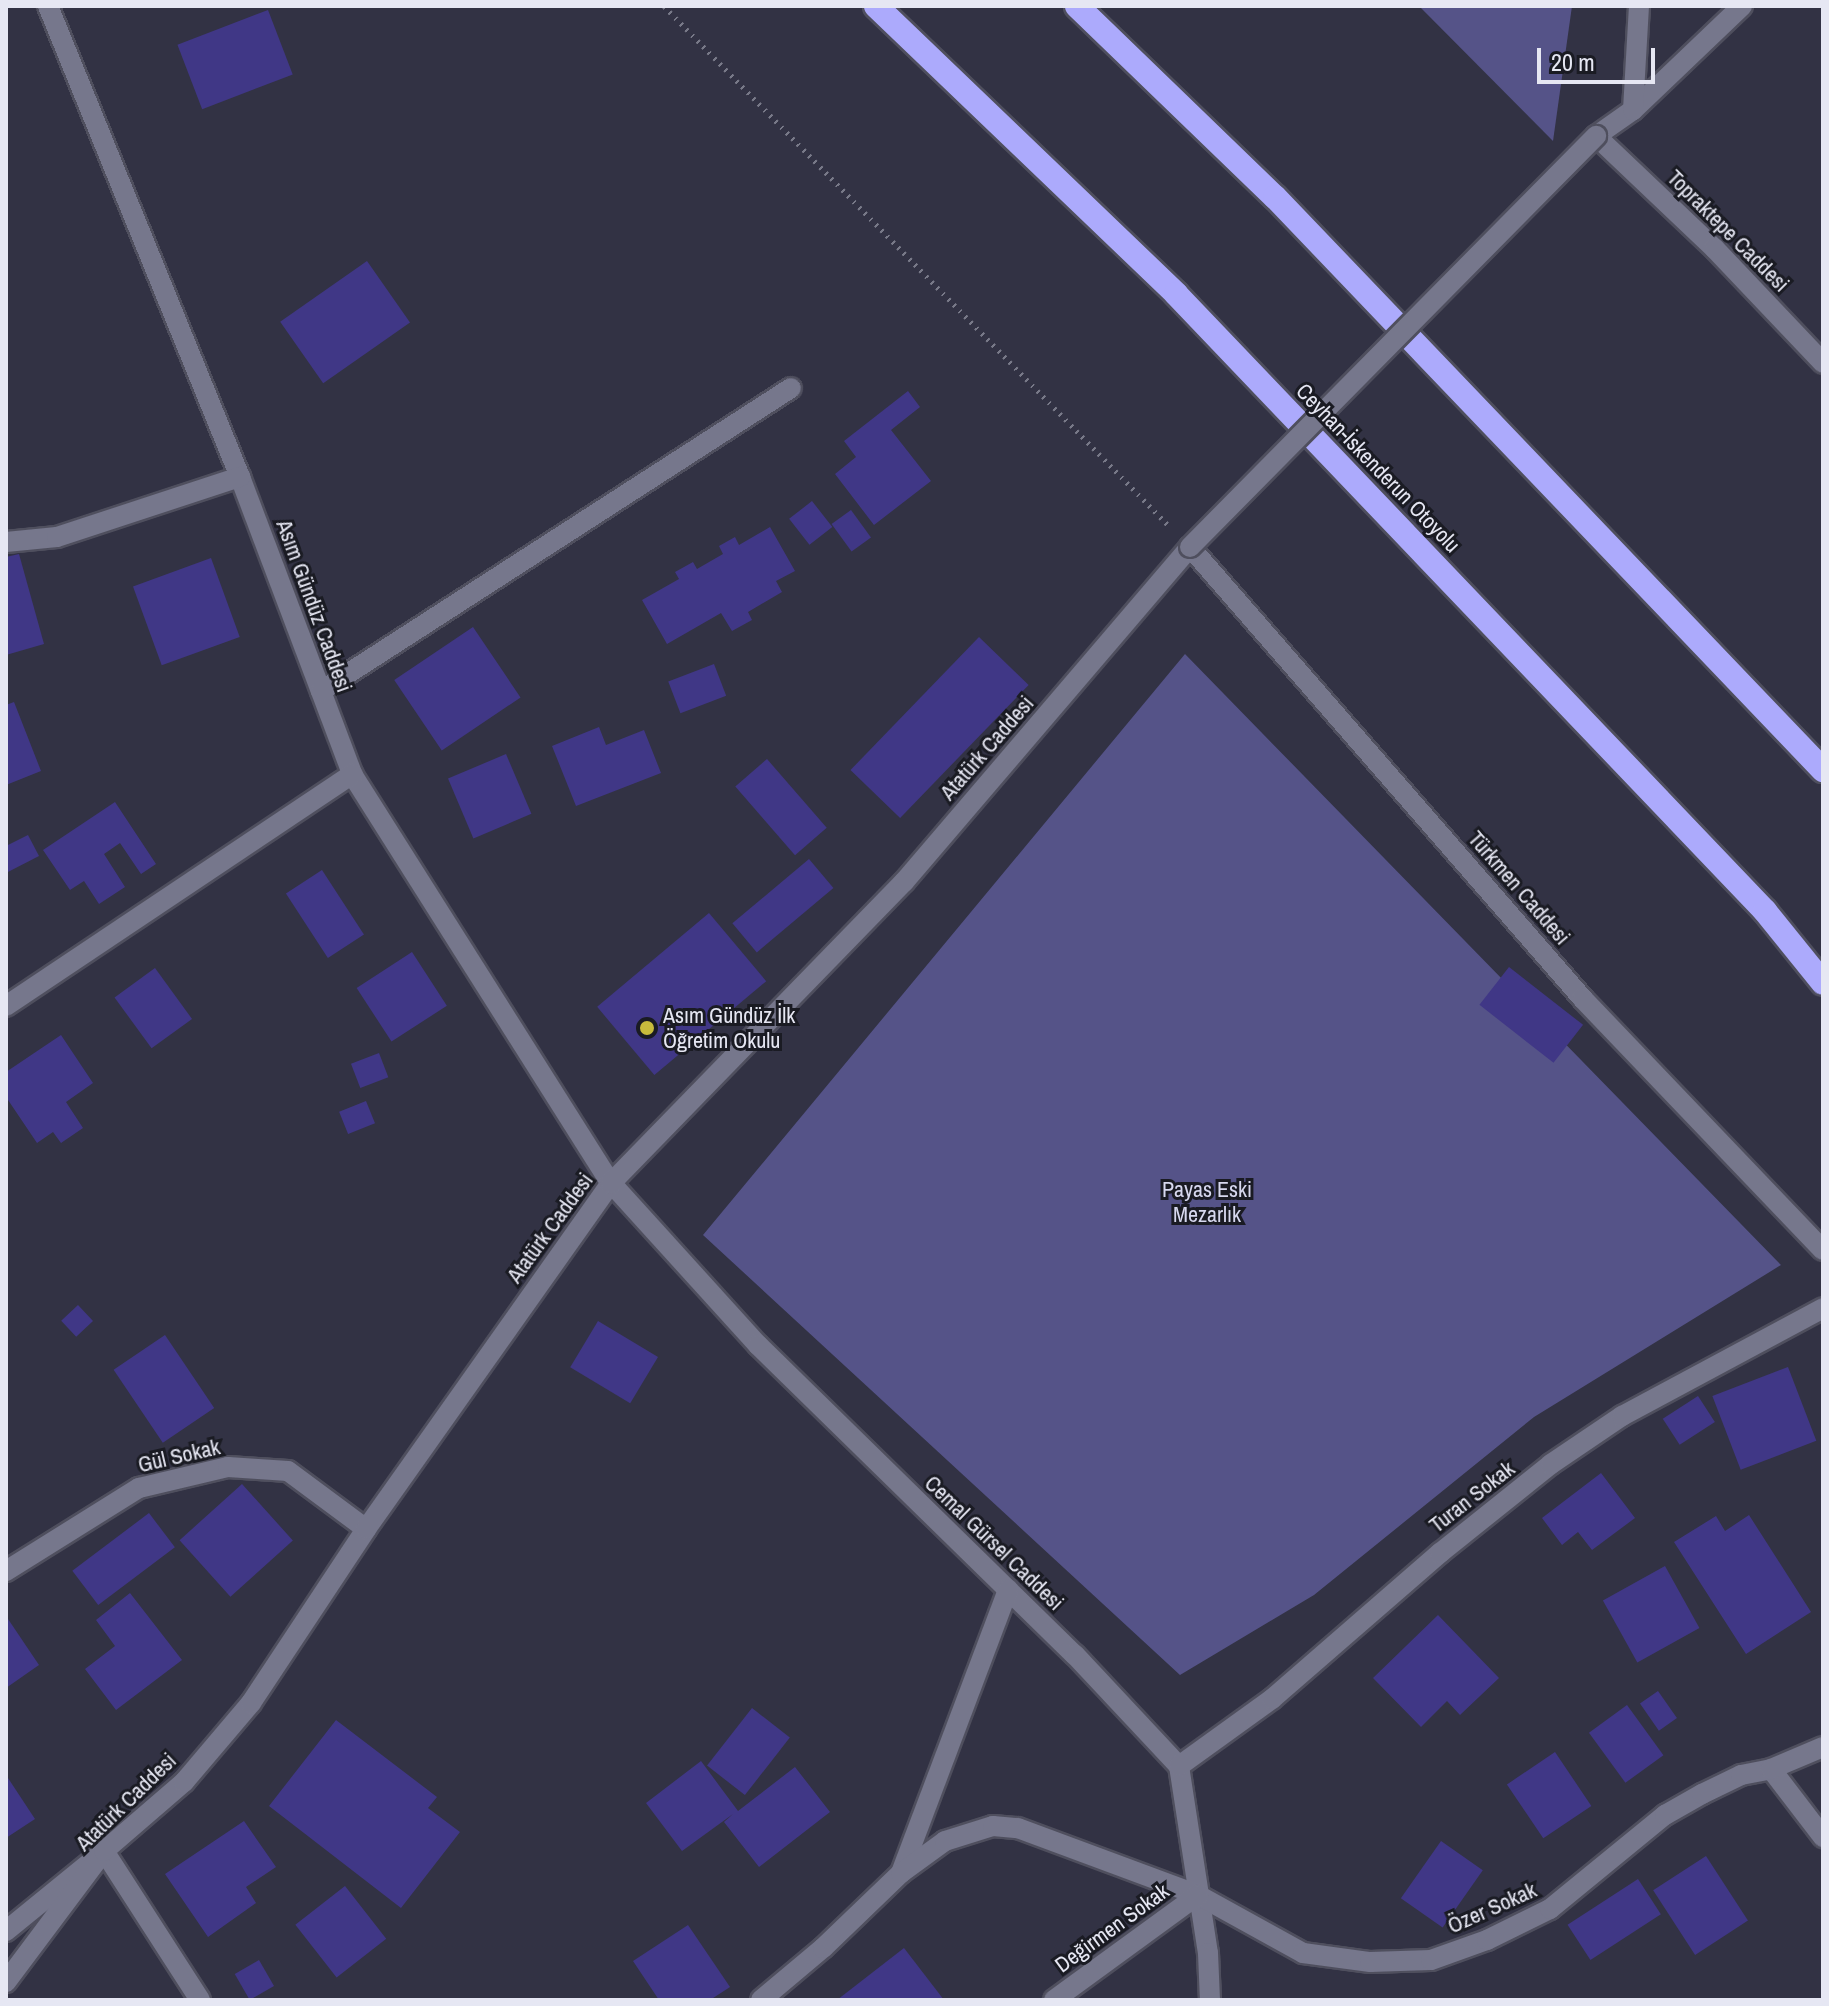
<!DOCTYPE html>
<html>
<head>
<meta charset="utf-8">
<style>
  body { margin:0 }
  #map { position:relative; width:1829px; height:2006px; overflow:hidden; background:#323244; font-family:"Archivo Narrow",sans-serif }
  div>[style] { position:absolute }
  .green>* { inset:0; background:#555388 }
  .building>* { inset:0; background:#403786; transform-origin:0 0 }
  .path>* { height:5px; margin-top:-2.5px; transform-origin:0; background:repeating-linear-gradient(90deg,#787988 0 2px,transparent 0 8px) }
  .roads { filter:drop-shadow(2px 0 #4f4f5e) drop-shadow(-2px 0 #4f4f5e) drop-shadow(0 2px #4f4f5e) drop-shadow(0 -2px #4f4f5e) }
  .minor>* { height:20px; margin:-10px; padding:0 10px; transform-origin:10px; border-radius:10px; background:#76778c }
  .highway>* { height:24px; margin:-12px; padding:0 12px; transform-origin:12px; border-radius:12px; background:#acaafc }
  .bridges { filter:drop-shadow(2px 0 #4f4f5e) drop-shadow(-2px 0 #4f4f5e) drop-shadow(0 2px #4f4f5e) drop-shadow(0 -2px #4f4f5e) }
  .minor-bridge>* { height:20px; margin:-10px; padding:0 10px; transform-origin:10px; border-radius:10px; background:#76778c }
  .dots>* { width:22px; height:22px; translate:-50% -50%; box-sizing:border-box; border:4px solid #1a1b23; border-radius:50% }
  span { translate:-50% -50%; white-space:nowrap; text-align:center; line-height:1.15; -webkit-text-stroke:6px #1a1b23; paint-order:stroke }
  .street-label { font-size:22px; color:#e6e7f3 }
  .poi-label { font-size:22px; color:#e6e7f3 }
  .left { translate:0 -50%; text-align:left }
  .park-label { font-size:22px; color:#d7d8ef }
  .frame { position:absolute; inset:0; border:8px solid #e6e7f3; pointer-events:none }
  .scale { position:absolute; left:1537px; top:48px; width:118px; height:36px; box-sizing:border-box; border:4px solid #e6e7f3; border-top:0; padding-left:10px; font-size:24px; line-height:28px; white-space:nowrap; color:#e6e7f3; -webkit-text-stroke:6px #1a1b23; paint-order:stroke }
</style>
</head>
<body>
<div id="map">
  <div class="green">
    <div style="clip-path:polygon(1419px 6px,1572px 6px,1553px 141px)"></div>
    <div style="clip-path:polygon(1185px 654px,1781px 1265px,1534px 1417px,1314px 1595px,1180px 1675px,703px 1235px)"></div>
  </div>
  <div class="building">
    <div style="left:268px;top:10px;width:69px;height:97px;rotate:69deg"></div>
    <div style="left:367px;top:261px;width:75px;height:106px;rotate:55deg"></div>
    <div style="clip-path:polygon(908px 391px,920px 407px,891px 430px,931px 481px,874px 525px,835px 474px,856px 457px,844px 441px)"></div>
    <div style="left:812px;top:501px;width:33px;height:29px;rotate:52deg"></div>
    <div style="left:851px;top:510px;width:34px;height:24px;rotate:54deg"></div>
    <div style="clip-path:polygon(770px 527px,795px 571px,776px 581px,782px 592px,748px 612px,752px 620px,732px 631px,721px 613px,667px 644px,642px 600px,679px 579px,675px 572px,693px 562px,697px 569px,723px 554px,719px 546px,735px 537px,739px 545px)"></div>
    <div style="clip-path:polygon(19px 554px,44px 644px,6px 655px,6px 557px)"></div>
    <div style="left:211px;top:558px;width:84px;height:83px;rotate:70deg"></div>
    <div style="left:473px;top:627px;width:85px;height:95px;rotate:56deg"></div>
    <div style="left:979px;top:637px;width:69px;height:185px;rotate:44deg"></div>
    <div style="left:714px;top:664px;width:34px;height:49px;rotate:69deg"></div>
    <div style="clip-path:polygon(14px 702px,41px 771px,6px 785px,6px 705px)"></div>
    <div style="clip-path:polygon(599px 727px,606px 745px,644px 730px,661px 773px,576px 806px,552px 746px)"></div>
    <div style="left:506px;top:754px;width:65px;height:63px;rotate:67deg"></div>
    <div style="left:767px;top:759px;width:91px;height:42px;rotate:49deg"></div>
    <div style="clip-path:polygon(115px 802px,156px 864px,141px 874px,120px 843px,104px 854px,125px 887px,99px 904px,84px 881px,70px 890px,43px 850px)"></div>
    <div style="clip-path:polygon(28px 835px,39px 856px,6px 873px,6px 846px)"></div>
    <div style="left:809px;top:859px;width:38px;height:100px;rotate:50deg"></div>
    <div style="left:322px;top:870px;width:77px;height:43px;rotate:57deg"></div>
    <div style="left:709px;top:913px;width:89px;height:146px;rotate:50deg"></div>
    <div style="left:412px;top:952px;width:64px;height:66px;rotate:57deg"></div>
    <div style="left:1509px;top:967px;width:94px;height:48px;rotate:38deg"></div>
    <div style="left:155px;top:968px;width:63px;height:50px;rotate:54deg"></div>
    <div style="clip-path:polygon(61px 1035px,93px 1083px,66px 1102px,83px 1128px,61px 1143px,53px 1132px,37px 1143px,6px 1097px,6px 1072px)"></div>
    <div style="left:379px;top:1053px;width:26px;height:30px;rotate:69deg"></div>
    <div style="left:366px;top:1101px;width:24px;height:29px;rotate:68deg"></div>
    <div style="left:78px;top:1305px;width:22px;height:23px;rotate:47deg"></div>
    <div style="left:598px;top:1321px;width:70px;height:54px;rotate:31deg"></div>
    <div style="left:165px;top:1335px;width:88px;height:62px;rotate:56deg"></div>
    <div style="left:1788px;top:1367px;width:79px;height:81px;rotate:69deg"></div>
    <div style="left:1698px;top:1396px;width:31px;height:42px;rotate:57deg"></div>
    <div style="clip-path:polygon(1601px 1473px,1635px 1518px,1592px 1550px,1578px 1532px,1562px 1545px,1542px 1518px)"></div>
    <div style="left:242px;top:1484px;width:76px;height:84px;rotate:48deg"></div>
    <div style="left:149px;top:1513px;width:43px;height:96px;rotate:53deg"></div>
    <div style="clip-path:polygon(1749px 1515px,1811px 1612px,1746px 1654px,1674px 1542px,1716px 1516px,1725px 1531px)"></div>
    <div style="left:1665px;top:1566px;width:71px;height:71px;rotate:61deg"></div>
    <div style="clip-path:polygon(130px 1593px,182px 1660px,116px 1710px,85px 1669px,115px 1646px,96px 1620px)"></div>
    <div style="clip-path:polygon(1438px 1615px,1499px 1678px,1460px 1715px,1447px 1701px,1421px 1727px,1373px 1678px)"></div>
    <div style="clip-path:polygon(6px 1616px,39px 1665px,6px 1688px)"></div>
    <div style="left:1658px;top:1691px;width:33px;height:22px;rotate:55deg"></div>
    <div style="left:1627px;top:1705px;width:62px;height:47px;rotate:54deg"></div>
    <div style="left:752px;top:1708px;width:48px;height:73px;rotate:38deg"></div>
    <div style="clip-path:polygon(336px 1720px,437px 1797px,428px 1808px,460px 1832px,401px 1908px,269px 1806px)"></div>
    <div style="left:1555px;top:1752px;width:65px;height:58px;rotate:56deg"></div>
    <div style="clip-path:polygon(701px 1761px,738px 1811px,795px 1767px,830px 1812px,759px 1867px,724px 1822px,733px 1814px,682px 1851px,646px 1803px)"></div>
    <div style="clip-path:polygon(6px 1775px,35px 1819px,6px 1838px)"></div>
    <div style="clip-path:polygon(244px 1821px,276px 1867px,246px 1887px,256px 1903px,208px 1937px,165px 1874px)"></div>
    <div style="left:1441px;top:1841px;width:51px;height:70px;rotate:35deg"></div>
    <div style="left:1706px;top:1856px;width:77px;height:63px;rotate:57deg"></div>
    <div style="left:1638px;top:1879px;width:42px;height:84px;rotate:57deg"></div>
    <div style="left:345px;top:1886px;width:67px;height:63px;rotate:52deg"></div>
    <div style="clip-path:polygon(688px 1925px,730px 1987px,710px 2000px,659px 2000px,633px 1961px)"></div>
    <div style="clip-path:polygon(904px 1948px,944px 2000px,837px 2000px)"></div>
    <div style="left:259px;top:1960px;width:30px;height:28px;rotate:60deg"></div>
  </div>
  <div class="path">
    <div style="left:664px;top:6px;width:726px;rotate:45.84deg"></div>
  </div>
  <div class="roads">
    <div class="minor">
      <div style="left:48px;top:6px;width:509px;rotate:67.82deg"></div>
      <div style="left:240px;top:477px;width:317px;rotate:69.3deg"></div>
      <div style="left:352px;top:774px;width:484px;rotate:57.7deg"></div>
      <div style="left:611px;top:1183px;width:219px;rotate:47.8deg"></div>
      <div style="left:758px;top:1345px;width:443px;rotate:44.4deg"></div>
      <div style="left:1075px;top:1655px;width:152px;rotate:46.9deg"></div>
      <div style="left:1179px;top:1766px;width:189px;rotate:81.2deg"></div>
      <div style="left:1208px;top:1953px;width:47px;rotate:87.6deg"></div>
      <div style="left:1742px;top:6px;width:151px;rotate:136.3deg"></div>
      <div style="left:1633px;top:110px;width:45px;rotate:144.9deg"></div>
      <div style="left:1596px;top:136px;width:164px;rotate:43.5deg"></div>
      <div style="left:1715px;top:249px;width:157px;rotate:46.5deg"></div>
      <div style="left:1633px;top:110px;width:104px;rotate:-86.7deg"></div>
      <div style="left:6px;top:542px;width:51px;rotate:-5.6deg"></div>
      <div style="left:57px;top:537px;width:193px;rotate:-18.2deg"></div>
      <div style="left:321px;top:691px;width:559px;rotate:-32.81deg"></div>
      <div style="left:6px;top:1006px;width:417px;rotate:-33.8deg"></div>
      <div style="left:6px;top:1571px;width:157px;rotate:-32deg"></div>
      <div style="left:139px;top:1488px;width:91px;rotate:-13.3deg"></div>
      <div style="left:228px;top:1467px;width:60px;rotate:3.8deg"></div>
      <div style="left:288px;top:1471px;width:97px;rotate:36.6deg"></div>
      <div style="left:1179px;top:1766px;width:115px;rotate:-35.8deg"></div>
      <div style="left:1272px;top:1699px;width:223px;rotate:-41deg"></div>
      <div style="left:1440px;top:1553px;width:142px;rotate:-38.7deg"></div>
      <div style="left:1551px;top:1464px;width:86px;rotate:-34.1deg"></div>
      <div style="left:1622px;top:1416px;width:228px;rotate:-28.2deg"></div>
      <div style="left:1771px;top:1769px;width:86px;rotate:52.6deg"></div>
      <div style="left:901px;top:1873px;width:303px;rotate:-69.3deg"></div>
      <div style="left:6px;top:1931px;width:127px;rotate:-39.2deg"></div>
      <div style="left:104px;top:1851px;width:177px;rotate:57.2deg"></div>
      <div style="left:6px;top:1982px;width:164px;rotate:-53.2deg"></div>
      <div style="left:104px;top:1851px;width:106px;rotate:-40.8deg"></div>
      <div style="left:184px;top:1782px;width:104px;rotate:-49.7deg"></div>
      <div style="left:251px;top:1703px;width:209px;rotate:-56.5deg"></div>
      <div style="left:366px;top:1529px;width:424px;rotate:-54.7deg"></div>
      <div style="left:611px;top:1183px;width:420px;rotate:-45.8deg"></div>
      <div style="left:904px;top:882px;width:440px;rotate:-49.5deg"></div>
      <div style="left:1190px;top:547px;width:599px;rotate:48.99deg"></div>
      <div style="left:1583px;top:999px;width:347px;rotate:46.3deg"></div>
      <div style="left:761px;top:2000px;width:81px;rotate:-40deg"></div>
      <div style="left:823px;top:1948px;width:108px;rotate:-43.9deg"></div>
      <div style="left:901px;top:1873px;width:54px;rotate:-36deg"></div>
      <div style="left:945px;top:1841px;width:50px;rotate:-17.4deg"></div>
      <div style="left:993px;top:1826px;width:25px;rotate:5deg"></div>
      <div style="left:1018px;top:1828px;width:192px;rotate:20.4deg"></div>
      <div style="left:1198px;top:1895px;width:120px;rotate:28.9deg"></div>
      <div style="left:1303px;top:1953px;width:68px;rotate:7.7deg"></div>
      <div style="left:1370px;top:1962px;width:61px;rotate:-1.9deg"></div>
      <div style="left:1431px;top:1960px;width:59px;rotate:-19.7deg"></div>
      <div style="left:1487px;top:1940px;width:70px;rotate:-26.2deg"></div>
      <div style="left:1550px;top:1909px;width:149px;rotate:-39.3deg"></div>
      <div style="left:1665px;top:1815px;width:43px;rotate:-29.6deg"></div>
      <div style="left:1702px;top:1794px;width:43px;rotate:-26deg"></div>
      <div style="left:1741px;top:1775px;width:31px;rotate:-11deg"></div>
      <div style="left:1771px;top:1769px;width:56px;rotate:-22.9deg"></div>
      <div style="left:1054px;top:2000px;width:178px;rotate:-36.1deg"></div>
    </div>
    <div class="highway">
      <div style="left:876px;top:6px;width:416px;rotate:43.8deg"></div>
      <div style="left:1176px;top:294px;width:853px;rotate:46.33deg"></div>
      <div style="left:1765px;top:911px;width:92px;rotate:51.1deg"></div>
      <div style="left:1077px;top:6px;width:275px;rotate:44deg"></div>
      <div style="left:1275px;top:197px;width:793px;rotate:46.28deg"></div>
    </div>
  </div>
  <div class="bridges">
    <div class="minor-bridge">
      <div style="left:1190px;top:547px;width:578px;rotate:-45.35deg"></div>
    </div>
  </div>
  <div class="dots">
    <div style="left:647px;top:1028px;background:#c7bb3c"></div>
  </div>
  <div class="street-label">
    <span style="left:1728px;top:231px;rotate:45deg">Topraktepe Caddesi</span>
    <span style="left:1378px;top:468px;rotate:46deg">Ceyhan-İskenderun Otoyolu</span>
    <span style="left:314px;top:606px;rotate:70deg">Asım Gündüz Caddesi</span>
    <span style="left:987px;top:748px;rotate:-49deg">Atatürk Caddesi</span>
    <span style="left:1519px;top:888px;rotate:49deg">Türkmen Caddesi</span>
    <span style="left:550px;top:1228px;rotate:-54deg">Atatürk Caddesi</span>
    <span style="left:179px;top:1456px;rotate:-13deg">Gül Sokak</span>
    <span style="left:1472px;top:1497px;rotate:-38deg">Turan Sokak</span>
    <span style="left:994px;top:1543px;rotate:44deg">Cemal Gürsel Caddesi</span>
    <span style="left:126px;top:1802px;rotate:-44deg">Atatürk Caddesi</span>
    <span style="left:1492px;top:1908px;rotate:-24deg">Özer Sokak</span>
    <span style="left:1112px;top:1928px;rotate:-36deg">Değirmen Sokak</span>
  </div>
  <div class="poi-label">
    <span class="left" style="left:663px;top:1028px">Asım Gündüz İlk<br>Öğretim Okulu</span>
  </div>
  <div class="park-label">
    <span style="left:1207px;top:1202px">Payas Eski<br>Mezarlık</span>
  </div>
  <div class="frame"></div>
  <div class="scale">20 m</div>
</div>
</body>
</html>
